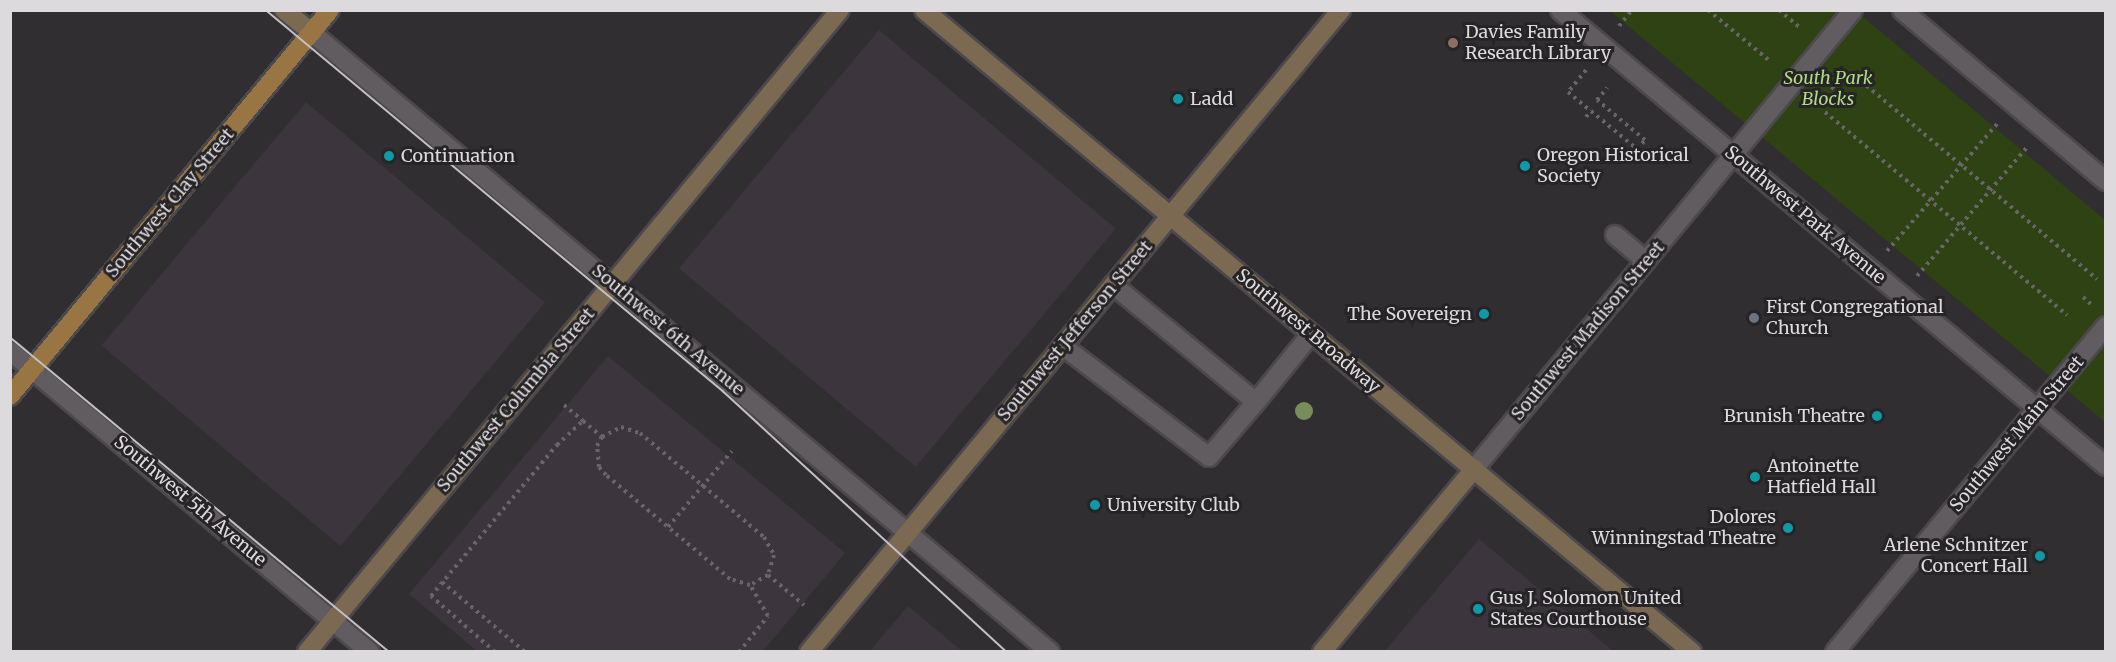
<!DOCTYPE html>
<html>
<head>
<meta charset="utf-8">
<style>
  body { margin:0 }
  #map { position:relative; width:2116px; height:662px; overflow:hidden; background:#312e31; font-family:Merriweather,serif }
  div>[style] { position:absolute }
  .built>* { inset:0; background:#3c353d; transform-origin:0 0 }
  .green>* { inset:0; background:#2e4214 }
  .path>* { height:4px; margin-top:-2px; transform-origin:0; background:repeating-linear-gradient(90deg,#686568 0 3px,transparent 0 7.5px) }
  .roads { filter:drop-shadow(2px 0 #4c494c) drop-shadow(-2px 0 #4c494c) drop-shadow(0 2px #4c494c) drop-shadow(0 -2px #4c494c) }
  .service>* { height:18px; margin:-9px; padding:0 9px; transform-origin:9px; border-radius:9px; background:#605c60 }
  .pedestrian>* { height:18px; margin:-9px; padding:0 9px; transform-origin:9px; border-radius:9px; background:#605c60 }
  .minor>* { height:18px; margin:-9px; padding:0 9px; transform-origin:9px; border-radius:9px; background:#605c60 }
  .tertiary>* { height:18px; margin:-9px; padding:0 9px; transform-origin:9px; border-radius:9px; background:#605c60 }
  .secondary>* { height:18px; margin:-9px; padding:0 9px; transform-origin:9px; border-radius:9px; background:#7c6952 }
  .primary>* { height:18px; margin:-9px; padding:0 9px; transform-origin:9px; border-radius:9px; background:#997544 }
  .tram>* { height:1.5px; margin:-0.75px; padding:0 0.75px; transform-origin:0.75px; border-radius:0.75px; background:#c2c0c2 }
  .trees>* { width:18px; height:18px; margin:-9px; border-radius:50%; background:#778e5c }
  .dots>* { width:16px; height:16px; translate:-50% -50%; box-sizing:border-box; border:3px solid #272427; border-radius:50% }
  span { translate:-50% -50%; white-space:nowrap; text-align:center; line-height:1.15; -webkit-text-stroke:6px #272427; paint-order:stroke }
  .poi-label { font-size:18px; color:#dcdadc }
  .left { translate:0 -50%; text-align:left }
  .right { translate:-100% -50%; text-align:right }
  .park-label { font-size:18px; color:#b0dc7f; font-style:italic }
  .street-label { font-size:18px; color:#dcdadc }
  .frame { position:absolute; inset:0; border:12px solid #dcdadc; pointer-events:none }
</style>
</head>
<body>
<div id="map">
  <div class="built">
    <div style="left:879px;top:30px;width:309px;height:311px;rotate:40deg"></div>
    <div style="left:306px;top:102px;width:312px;height:318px;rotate:40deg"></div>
    <div style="clip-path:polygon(608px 356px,845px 553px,763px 651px,477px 651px,409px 594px)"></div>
    <div style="clip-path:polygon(1479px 539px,1613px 651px,1385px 651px)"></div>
    <div style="clip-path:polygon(908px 606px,962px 651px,870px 651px)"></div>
  </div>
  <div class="green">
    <div style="clip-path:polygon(1610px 11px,1856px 11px,2105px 220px,2105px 422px)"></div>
  </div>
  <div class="path">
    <div style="left:1708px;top:10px;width:82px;rotate:39.5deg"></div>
    <div style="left:1779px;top:10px;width:26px;rotate:40deg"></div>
    <div style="left:1619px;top:26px;width:21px;rotate:-51deg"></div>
    <div style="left:1586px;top:70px;width:28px;rotate:129deg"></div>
    <div style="left:1568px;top:92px;width:30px;rotate:40deg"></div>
    <div style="left:1855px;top:76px;width:316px;rotate:40deg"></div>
    <div style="left:1826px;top:82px;width:18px;rotate:41deg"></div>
    <div style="left:1825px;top:112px;width:316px;rotate:40deg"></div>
    <div style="left:1586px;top:117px;width:8px;rotate:-50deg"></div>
    <div style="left:1591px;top:111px;width:60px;rotate:39.6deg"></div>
    <div style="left:1637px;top:149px;width:12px;rotate:-48deg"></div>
    <div style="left:1645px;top:140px;width:62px;rotate:-140.2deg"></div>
    <div style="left:1597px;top:100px;width:16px;rotate:-50deg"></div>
    <div style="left:1887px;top:251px;width:169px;rotate:-49.1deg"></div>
    <div style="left:1917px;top:276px;width:170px;rotate:-49.5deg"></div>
    <div style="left:2083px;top:297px;width:13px;rotate:42deg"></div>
    <div style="left:564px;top:405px;width:25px;rotate:40deg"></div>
    <div style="left:621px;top:427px;width:20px;rotate:18deg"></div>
    <div style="left:640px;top:433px;width:162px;rotate:40deg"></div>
    <div style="left:764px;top:537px;width:21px;rotate:61deg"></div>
    <div style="left:774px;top:555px;width:21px;rotate:107deg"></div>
    <div style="left:768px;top:575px;width:21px;rotate:151deg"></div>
    <div style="left:750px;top:585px;width:21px;rotate:-163deg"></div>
    <div style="left:730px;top:579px;width:162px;rotate:-140deg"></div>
    <div style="left:606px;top:475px;width:11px;rotate:-131deg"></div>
    <div style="left:599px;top:467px;width:21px;rotate:-95deg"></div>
    <div style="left:597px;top:446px;width:10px;rotate:-61deg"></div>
    <div style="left:602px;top:437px;width:21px;rotate:-28deg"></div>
    <div style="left:668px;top:527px;width:99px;rotate:-49.9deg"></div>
    <div style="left:768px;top:575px;width:47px;rotate:39.8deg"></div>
    <div style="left:442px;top:582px;width:109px;rotate:40.1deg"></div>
    <div style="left:495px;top:652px;width:85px;rotate:-138.8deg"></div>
    <div style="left:431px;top:596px;width:197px;rotate:-50.2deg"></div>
    <div style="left:557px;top:445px;width:35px;rotate:-43deg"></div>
    <div style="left:583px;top:421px;width:25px;rotate:40deg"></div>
    <div style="left:739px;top:652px;width:46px;rotate:-51.1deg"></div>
    <div style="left:768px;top:616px;width:36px;rotate:-120deg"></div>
  </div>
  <div class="roads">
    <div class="service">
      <div style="left:1615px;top:235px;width:40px;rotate:40deg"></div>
      <div style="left:1064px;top:347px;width:182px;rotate:37.2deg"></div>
      <div style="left:1209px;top:457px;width:72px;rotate:-49.5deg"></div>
      <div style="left:1256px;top:402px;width:185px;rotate:-140.7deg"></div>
      <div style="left:1256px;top:402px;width:87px;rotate:-51deg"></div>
    </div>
    <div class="pedestrian">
      <div style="left:1835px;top:652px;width:316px;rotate:-50.3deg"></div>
    </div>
    <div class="minor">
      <div style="left:1560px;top:10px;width:711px;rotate:39.87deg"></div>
      <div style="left:1902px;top:10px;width:266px;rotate:40deg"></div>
      <div style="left:2037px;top:409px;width:108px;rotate:-50.3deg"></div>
      <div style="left:1474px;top:469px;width:595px;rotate:-50.45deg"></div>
    </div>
    <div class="tertiary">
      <div style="left:312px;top:33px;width:963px;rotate:39.99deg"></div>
      <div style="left:10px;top:351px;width:469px;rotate:39.9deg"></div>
    </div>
    <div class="secondary">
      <div style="left:284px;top:10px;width:36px;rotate:39deg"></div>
      <div style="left:924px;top:10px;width:1001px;rotate:39.89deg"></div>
      <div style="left:307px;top:652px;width:834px;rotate:-50.3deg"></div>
      <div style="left:809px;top:652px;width:834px;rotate:-50.35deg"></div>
      <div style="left:1322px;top:652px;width:238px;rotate:-50.3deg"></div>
    </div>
    <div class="primary">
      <div style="left:10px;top:396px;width:501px;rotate:-50.34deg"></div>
    </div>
  </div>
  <div class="tram">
    <div style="left:266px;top:10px;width:595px;rotate:39.82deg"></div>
    <div style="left:723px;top:391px;width:386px;rotate:42.6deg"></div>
    <div style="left:10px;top:337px;width:494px;rotate:39.7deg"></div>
  </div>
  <div class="trees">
    <div style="left:1304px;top:411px"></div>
  </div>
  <div class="dots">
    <div style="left:1453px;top:43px;background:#8d6e63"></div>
    <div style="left:1178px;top:99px;background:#0f9aa8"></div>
    <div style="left:389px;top:156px;background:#0f9aa8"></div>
    <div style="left:1525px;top:166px;background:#0f9aa8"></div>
    <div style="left:1484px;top:314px;background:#0f9aa8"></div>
    <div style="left:1754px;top:318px;background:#6b7280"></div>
    <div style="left:1877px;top:416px;background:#0f9aa8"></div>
    <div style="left:1755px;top:477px;background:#0f9aa8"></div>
    <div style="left:1095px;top:505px;background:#0f9aa8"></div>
    <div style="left:1788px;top:528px;background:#0f9aa8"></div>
    <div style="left:2040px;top:556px;background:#0f9aa8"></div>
    <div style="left:1478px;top:609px;background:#0f9aa8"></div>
  </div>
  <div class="poi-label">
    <span class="left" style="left:1465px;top:43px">Davies Family<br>Research Library</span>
    <span class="left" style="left:1190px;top:99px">Ladd</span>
    <span class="left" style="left:401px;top:156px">Continuation</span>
    <span class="left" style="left:1537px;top:166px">Oregon Historical<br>Society</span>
    <span class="left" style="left:1766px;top:318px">First Congregational<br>Church</span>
    <span class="right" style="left:1472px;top:314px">The Sovereign</span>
    <span class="right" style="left:1865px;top:416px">Brunish Theatre</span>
    <span class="left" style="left:1767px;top:477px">Antoinette<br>Hatfield Hall</span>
    <span class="left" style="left:1107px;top:505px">University Club</span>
    <span class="right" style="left:1776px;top:528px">Dolores<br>Winningstad Theatre</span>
    <span class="right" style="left:2028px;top:556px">Arlene Schnitzer<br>Concert Hall</span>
    <span class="left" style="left:1490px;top:609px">Gus J. Solomon United<br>States Courthouse</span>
  </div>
  <div class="park-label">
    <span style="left:1828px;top:89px">South Park<br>Blocks</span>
  </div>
  <div class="street-label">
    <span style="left:170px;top:203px;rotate:-50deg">Southwest Clay Street</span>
    <span style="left:1805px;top:215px;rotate:40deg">Southwest Park Avenue</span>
    <span style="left:668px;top:330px;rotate:40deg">Southwest 6th Avenue</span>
    <span style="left:1075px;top:331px;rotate:-50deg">Southwest Jefferson Street</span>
    <span style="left:1308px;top:331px;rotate:40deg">Southwest Broadway</span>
    <span style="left:1588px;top:331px;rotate:-50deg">Southwest Madison Street</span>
    <span style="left:516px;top:400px;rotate:-50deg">Southwest Columbia Street</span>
    <span style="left:2017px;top:434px;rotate:-50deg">Southwest Main Street</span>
    <span style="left:190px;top:501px;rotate:40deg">Southwest 5th Avenue</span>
  </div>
  <div class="frame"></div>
</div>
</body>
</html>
